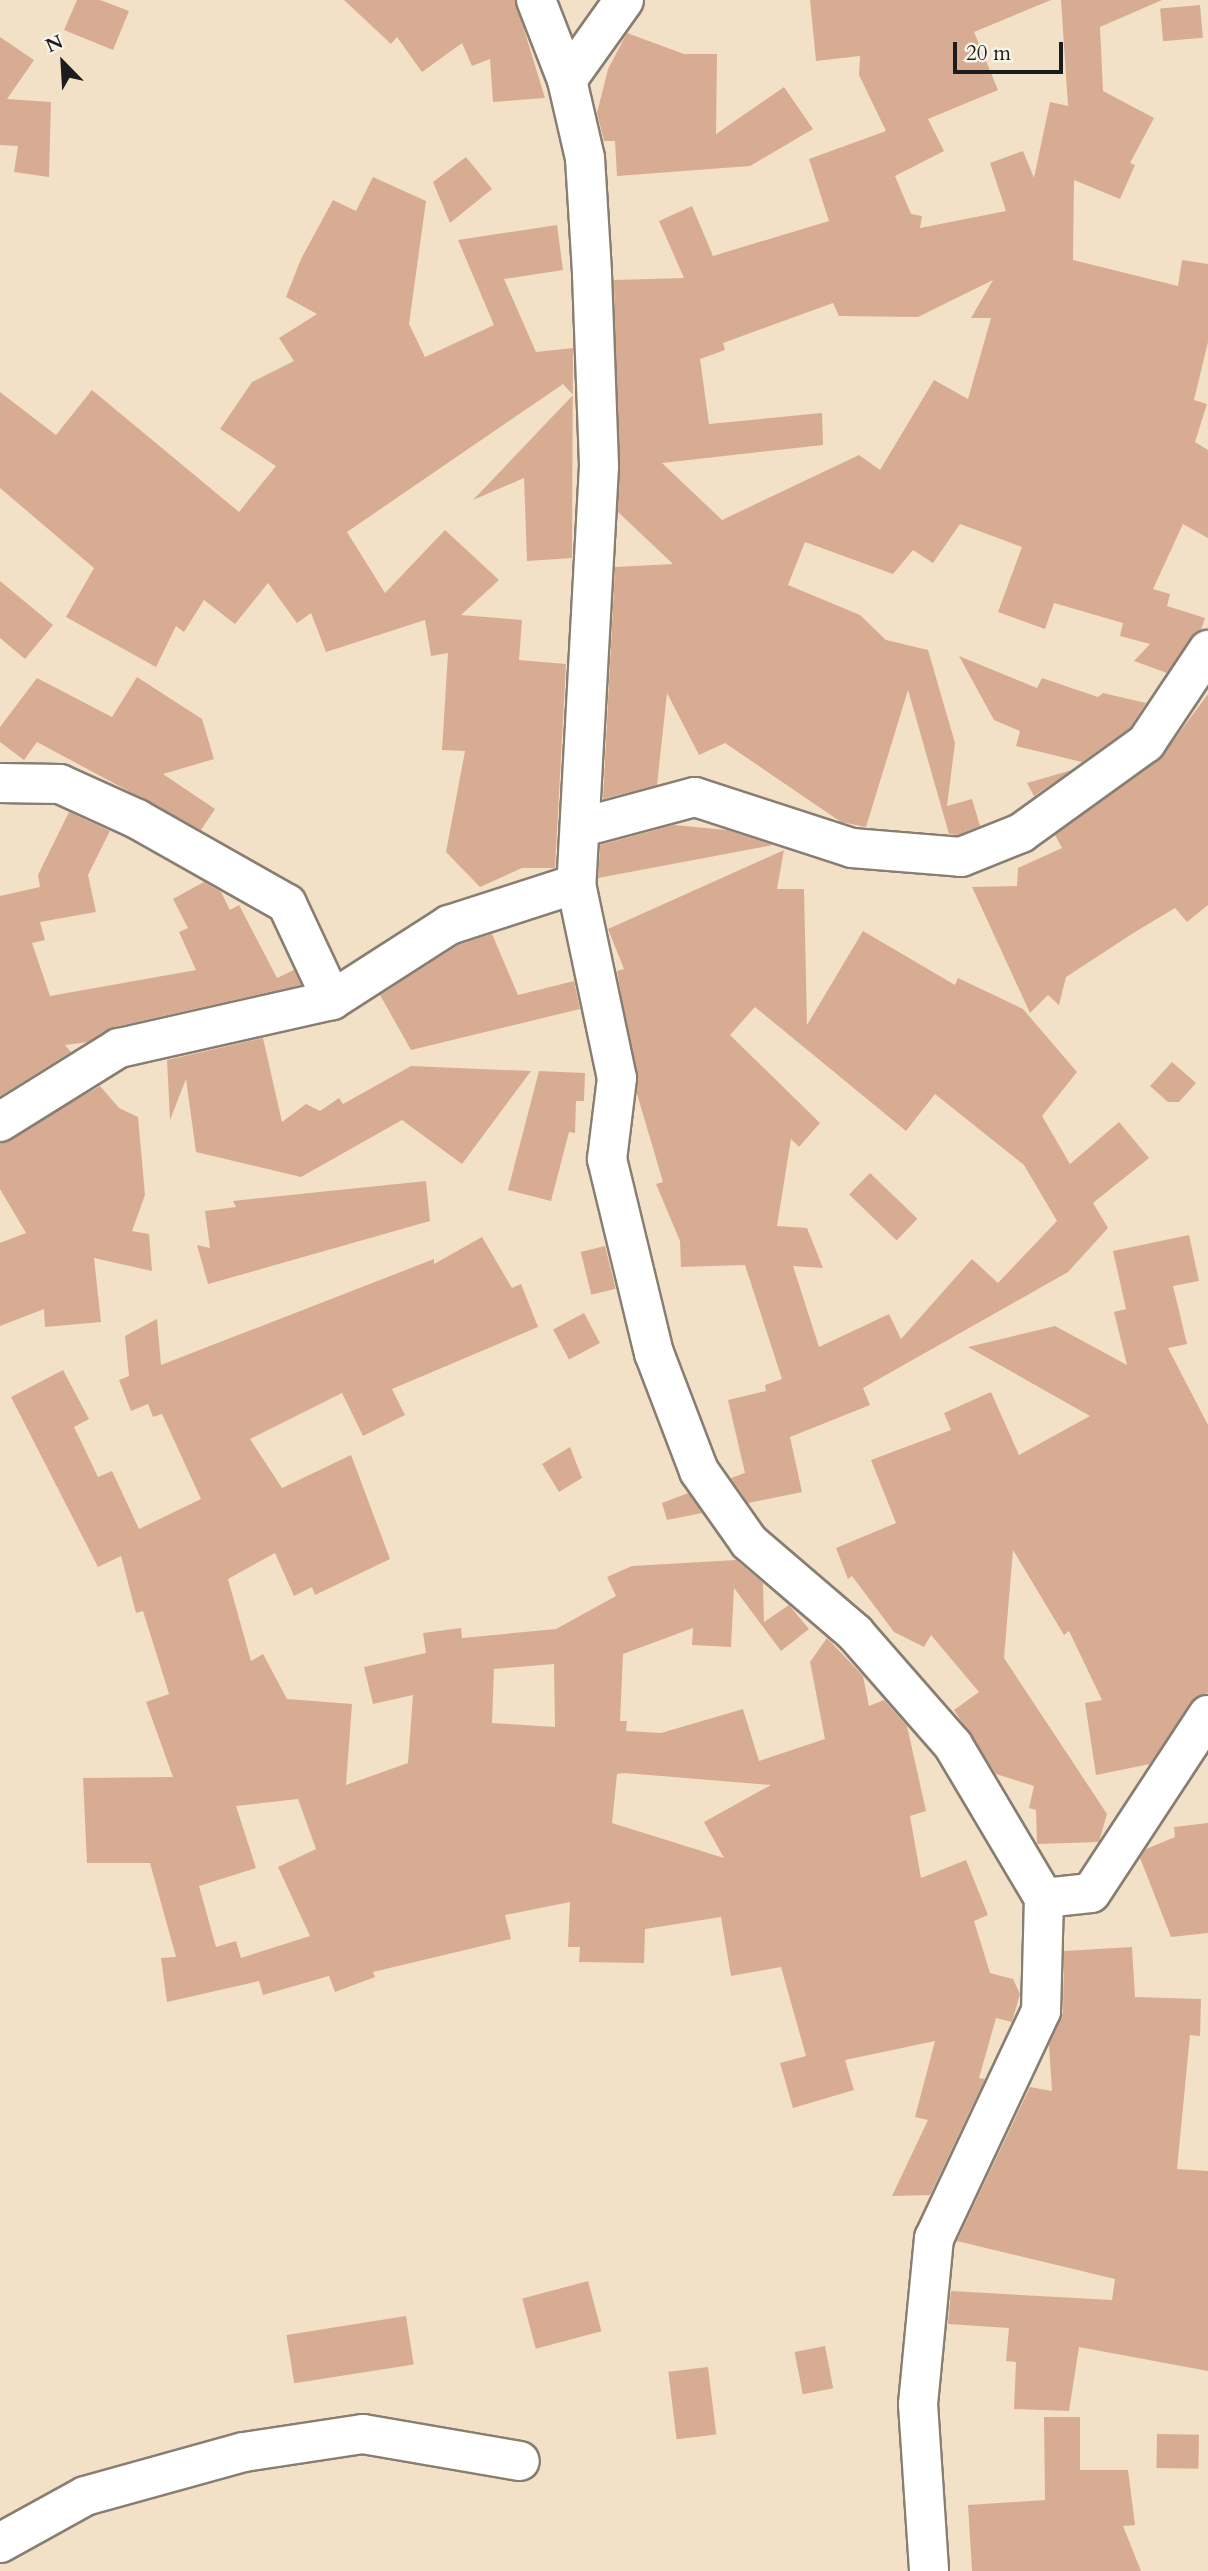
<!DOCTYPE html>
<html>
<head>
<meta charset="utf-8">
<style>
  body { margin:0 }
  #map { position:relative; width:1208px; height:2571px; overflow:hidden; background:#f3e1c7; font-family:Cardo,serif }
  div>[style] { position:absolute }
  .building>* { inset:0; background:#d8ac93; transform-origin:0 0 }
  .roads { filter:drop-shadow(2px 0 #887e72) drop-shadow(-2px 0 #887e72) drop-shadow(0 2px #887e72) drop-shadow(0 -2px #887e72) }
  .minor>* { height:38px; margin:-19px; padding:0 19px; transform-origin:19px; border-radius:19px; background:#fff }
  span { translate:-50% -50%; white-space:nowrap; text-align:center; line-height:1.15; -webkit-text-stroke:6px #f7f3e8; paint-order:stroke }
  .north { position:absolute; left:28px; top:28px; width:70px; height:70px; -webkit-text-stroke:5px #f7f3e8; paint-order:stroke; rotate:336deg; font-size:19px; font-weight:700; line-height:28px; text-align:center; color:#1c1c1c }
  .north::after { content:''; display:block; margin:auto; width:24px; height:32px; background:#1c1c1c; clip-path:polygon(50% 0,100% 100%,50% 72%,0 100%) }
  .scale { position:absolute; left:953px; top:42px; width:110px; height:32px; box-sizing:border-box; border:4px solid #1c1c1c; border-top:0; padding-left:9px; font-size:21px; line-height:24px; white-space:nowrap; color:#1c1c1c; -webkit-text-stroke:5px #f7f3e8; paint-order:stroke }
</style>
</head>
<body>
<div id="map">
  <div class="building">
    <div style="clip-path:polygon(77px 0,100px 0,129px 11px,113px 50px,64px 30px)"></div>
    <div style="clip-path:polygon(344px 0,515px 0,545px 98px,493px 102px,490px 59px,472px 66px,462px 43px,422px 72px,397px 37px,391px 44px)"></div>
    <div style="clip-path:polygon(evenodd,810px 0,1051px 0,974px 32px,998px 90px,928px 119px,944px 151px,895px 176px,911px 214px,922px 216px,920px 228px,1006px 211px,990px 163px,1023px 151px,1034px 178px,1050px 102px,1068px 106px,1061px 0,1162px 0,1100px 27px,1103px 91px,1154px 118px,1130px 163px,1135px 165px,1120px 199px,1074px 180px,1073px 260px,1178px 286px,1182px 260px,1208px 264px,1208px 342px,1194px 400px,1207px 404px,1195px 442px,1208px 450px,1208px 538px,1183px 524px,1153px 589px,1170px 594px,1167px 606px,1205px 618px,1201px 630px,1167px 673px,1134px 661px,1150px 644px,1120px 636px,1123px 623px,1054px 603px,1045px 629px,998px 612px,1022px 547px,960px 524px,933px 563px,913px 550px,893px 574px,805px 542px,788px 585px,860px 615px,886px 640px,928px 650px,955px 743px,947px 806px,972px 799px,980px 826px,958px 835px,949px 834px,908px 690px,866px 827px,841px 822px,725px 743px,699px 755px,667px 693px,657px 785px,603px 799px,615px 567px,673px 564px,618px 512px,614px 280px,684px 278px,659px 221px,692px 206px,713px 256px,829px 221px,809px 159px,886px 131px,859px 75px,860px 56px,816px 61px,810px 0,993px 280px,971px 318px,991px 318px,968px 399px,934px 380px,880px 470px,859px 455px,722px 520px,662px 463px,823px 445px,822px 413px,709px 424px,700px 359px,725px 350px,723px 343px,833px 303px,839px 316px,918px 317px,993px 280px)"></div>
    <div style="left:1200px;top:5px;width:33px;height:40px;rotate:85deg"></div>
    <div style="clip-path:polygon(627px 33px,684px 54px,717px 54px,716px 134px,784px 87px,813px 129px,750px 166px,617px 176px,615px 141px,604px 141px,597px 113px,608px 69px)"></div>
    <div style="clip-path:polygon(0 37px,34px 60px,7px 99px,51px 102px,49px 177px,14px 172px,18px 146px,0 145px)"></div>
    <div style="clip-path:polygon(466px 157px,492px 189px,450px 223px,433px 182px)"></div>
    <div style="clip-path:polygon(373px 177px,426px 201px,409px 324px,425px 357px,494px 325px,458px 240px,557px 225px,563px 270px,504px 279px,536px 352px,573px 348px,572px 558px,527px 561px,524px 478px,473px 500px,573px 395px,563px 384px,347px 532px,385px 593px,445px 530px,499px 580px,461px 615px,522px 620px,519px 660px,566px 664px,555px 868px,522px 868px,480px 887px,446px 852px,465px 751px,442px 750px,448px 653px,431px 656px,425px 620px,326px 652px,311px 613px,297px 623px,268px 583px,235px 624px,204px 600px,184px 632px,176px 626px,156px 667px,66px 617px,94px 568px,0 488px,0 392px,56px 435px,92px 390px,239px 512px,276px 466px,220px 429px,252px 382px,294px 361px,279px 338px,317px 314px,286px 297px,301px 259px,333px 200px,356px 211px)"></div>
    <div style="clip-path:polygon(0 581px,53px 625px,25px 659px,0 638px)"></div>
    <div style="clip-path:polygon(959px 656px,1037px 688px,1042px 678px,1098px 697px,1103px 693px,1146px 703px,1130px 728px,1082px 762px,1016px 746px,1020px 731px,994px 720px)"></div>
    <div style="clip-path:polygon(137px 677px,202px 719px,214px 759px,163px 774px,215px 809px,201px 830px,37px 742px,24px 760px,0 742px,0 727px,37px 678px,112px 717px)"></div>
    <div style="clip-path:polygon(1208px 694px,1208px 905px,1187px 922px,1175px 908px,1135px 932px,1066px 977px,1059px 1005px,1048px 995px,1030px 1013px,972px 887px,1017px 886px,1018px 868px,1062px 848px,1055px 835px,1159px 760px)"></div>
    <div style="clip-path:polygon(1072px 770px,1034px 796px,1027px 783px)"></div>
    <div style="clip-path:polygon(69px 812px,110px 831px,88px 875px,96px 912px,40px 922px,45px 940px,32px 943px,50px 996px,196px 970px,179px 932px,188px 928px,173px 899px,204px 882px,221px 892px,230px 910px,239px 905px,277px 978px,294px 970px,301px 985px,114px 1027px,88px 1042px,65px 1045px,71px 1052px,0 1096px,0 896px,40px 887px,38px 875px)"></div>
    <div style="clip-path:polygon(674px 825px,727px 830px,773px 845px,598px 878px,600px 845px)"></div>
    <div style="clip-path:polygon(evenodd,784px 850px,777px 889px,804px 889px,807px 1025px,863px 931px,955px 985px,958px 978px,1023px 1009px,1077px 1072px,1042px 1116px,1070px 1164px,1119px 1122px,1149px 1158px,1093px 1203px,1108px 1228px,1068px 1272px,863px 1388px,870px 1405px,790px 1437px,802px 1492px,748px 1503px,731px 1478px,745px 1473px,728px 1400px,766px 1391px,765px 1385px,782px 1379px,745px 1265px,681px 1267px,680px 1241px,656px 1184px,663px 1182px,637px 1094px,617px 971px,624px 969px,608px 929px,784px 850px,755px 1007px,906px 1131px,935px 1094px,1024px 1165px,1057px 1221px,998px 1283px,972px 1259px,901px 1339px,889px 1314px,819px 1347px,793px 1266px,823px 1268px,807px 1228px,777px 1226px,791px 1139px,799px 1147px,820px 1123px,730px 1035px,755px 1007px)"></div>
    <div style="clip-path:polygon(492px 934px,518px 995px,574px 981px,580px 1009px,411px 1050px,380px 995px,460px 944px)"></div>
    <div style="clip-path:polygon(263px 1038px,282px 1122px,306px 1104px,320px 1111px,339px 1098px,343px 1104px,411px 1066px,531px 1071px,462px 1164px,402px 1120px,301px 1177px,196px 1152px,186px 1079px,170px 1120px,167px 1060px)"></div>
    <div style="clip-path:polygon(1172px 1062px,1196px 1083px,1179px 1102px,1168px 1102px,1150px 1086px)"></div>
    <div style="clip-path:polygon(539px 1071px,585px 1073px,584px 1101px,576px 1101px,575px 1133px,569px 1132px,551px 1201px,508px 1190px)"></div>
    <div style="clip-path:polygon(100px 1086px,119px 1108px,138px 1117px,145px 1195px,132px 1231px,149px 1234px,152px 1271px,94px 1258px,101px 1322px,45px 1327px,44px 1309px,0 1326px,0 1243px,26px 1233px,0 1189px,0 1144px)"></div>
    <div style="left:870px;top:1173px;width:66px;height:30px;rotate:44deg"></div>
    <div style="clip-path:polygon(426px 1181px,430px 1221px,208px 1284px,197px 1245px,210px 1248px,205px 1211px,236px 1207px,233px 1201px)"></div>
    <div style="clip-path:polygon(1189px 1235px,1199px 1281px,1173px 1286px,1187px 1344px,1168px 1348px,1208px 1425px,1208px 1693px,1190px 1703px,1150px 1764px,1096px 1775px,1085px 1703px,1102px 1700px,1069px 1631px,1064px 1635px,1013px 1550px,1004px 1658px,1107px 1814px,1099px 1842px,1037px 1844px,1036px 1810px,1029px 1808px,1034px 1786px,996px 1774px,954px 1710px,979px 1692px,931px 1635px,924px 1647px,894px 1632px,852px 1576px,848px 1579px,836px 1548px,896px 1523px,871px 1460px,951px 1430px,944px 1413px,991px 1392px,1019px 1455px,1090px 1416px,968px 1347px,1055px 1326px,1127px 1365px,1114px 1312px,1126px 1309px,1113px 1251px)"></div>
    <div style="clip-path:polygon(evenodd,482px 1237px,512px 1288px,521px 1284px,538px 1327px,392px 1389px,405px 1415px,363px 1436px,342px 1393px,250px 1439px,282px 1488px,351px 1455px,390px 1559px,315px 1595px,312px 1587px,294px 1596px,275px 1553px,228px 1579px,251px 1661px,263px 1654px,287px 1699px,352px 1704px,346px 1785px,408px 1763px,413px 1695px,373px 1704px,364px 1667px,426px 1653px,423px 1633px,461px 1628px,462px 1638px,556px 1629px,616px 1596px,607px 1577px,632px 1566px,736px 1560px,763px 1583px,764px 1622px,789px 1605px,809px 1629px,781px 1651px,734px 1588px,731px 1647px,692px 1645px,693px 1628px,623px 1654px,620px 1721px,627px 1721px,626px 1731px,661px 1733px,743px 1709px,759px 1761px,825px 1739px,810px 1662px,827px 1638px,863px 1676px,869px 1706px,884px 1700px,907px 1726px,926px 1811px,910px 1816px,921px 1878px,966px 1860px,988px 1915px,974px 1921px,990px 1973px,1013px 1979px,1020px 1994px,1012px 2022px,996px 2018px,979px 2078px,985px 2079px,930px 2195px,892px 2196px,928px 2120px,915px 2117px,935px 2041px,845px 2060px,854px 2090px,793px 2108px,780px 2063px,806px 2056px,781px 1967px,731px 1976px,721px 1917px,645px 1929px,644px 1963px,579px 1962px,580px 1947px,568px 1947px,570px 1902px,505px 1915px,511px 1939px,373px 1972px,375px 1977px,335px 1992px,329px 1976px,263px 1995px,259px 1981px,167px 2002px,161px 1958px,176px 1957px,150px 1863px,87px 1863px,83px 1778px,173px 1777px,146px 1702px,169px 1694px,143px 1611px,136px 1613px,121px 1556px,98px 1567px,11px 1397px,63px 1370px,89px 1419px,74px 1427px,98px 1477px,112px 1471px,139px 1529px,201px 1499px,162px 1414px,153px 1417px,148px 1404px,131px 1411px,119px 1380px,129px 1376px,125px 1336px,157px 1319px,161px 1365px,434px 1259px,434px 1264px,482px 1237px,554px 1664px,555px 1727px,492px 1723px,494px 1669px,554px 1664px,482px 1237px,617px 1774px,624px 1773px,771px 1785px,704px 1822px,724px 1858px,612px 1823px,617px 1774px,482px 1237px,298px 1799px,316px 1849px,278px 1867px,310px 1936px,241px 1958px,236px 1941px,216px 1947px,199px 1886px,256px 1868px,236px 1806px,298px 1799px)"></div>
    <div style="left:605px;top:1246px;width:44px;height:25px;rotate:76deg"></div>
    <div style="left:584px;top:1313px;width:34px;height:35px;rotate:62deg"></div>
    <div style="clip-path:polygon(570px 1447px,582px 1478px,559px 1492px,542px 1464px)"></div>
    <div style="clip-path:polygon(688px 1493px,702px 1513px,667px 1520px,662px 1503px)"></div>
    <div style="clip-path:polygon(1208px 1823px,1208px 1933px,1171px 1937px,1140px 1858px,1146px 1849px,1175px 1837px,1174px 1827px)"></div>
    <div style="clip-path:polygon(1132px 1947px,1135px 1997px,1201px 1999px,1200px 2036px,1190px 2035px,1177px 2169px,1208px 2171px,1208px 2371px,1079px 2347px,1069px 2411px,1014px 2409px,1016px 2362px,1006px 2361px,1009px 2328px,948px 2324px,951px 2291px,1112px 2300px,1115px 2279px,957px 2241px,1030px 2087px,1052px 2091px,1049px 2045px,1063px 2012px,1064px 1951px)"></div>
    <div style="left:588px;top:2281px;width:52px;height:68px;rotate:75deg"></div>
    <div style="left:406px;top:2316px;width:49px;height:121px;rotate:81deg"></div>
    <div style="left:825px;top:2346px;width:43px;height:31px;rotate:79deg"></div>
    <div style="left:708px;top:2367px;width:68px;height:40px;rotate:83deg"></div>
    <div style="clip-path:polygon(1044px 2417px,1080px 2417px,1080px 2470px,1128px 2470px,1135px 2525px,1123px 2526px,1141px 2571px,972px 2571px,968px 2505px,1045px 2500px)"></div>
    <div style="left:1157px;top:2434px;width:42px;height:34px;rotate:1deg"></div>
  </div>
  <div class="roads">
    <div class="minor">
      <div style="left:536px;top:0;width:86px;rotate:68.8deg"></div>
      <div style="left:567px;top:80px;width:80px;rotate:77deg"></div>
      <div style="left:585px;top:158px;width:116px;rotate:86.5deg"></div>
      <div style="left:592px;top:274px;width:192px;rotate:87.9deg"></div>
      <div style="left:599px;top:466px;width:419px;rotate:93.1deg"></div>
      <div style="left:576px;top:884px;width:198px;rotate:78.1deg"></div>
      <div style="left:617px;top:1078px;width:82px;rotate:97deg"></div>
      <div style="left:607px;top:1159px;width:200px;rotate:76.4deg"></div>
      <div style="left:654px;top:1353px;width:126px;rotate:69.1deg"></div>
      <div style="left:699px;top:1471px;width:87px;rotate:54.8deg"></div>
      <div style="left:749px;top:1542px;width:140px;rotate:40.6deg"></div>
      <div style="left:855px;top:1633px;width:149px;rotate:48.8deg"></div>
      <div style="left:953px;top:1745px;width:178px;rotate:59.3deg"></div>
      <div style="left:1044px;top:1898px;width:113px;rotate:91.5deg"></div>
      <div style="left:1041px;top:2011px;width:251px;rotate:115.2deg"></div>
      <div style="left:934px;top:2238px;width:167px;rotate:95.5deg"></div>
      <div style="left:918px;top:2404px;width:167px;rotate:86.2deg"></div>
      <div style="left:567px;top:80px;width:98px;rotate:-54.5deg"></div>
      <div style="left:0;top:783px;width:60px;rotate:1deg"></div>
      <div style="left:60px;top:784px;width:85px;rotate:24.4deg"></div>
      <div style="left:137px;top:819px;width:172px;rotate:29.5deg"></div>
      <div style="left:287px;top:904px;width:106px;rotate:64.9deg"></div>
      <div style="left:583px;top:827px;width:116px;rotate:-15deg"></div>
      <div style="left:695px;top:797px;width:165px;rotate:18deg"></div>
      <div style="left:852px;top:848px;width:109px;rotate:4.7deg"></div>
      <div style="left:961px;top:857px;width:65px;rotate:-21.8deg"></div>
      <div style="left:1021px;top:833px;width:154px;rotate:-35.8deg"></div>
      <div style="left:1146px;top:743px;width:112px;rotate:-56.3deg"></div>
      <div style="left:0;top:1122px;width:140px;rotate:-31.9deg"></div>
      <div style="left:119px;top:1048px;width:218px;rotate:-12.7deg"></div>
      <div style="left:332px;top:1000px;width:139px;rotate:-32.7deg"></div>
      <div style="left:449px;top:925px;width:133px;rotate:-17.9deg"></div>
      <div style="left:1044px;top:1898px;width:47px;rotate:-6.1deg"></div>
      <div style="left:1091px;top:1893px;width:213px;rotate:-56.7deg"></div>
      <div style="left:0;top:2543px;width:97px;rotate:-28.9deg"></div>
      <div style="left:85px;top:2496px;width:165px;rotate:-15.5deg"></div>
      <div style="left:244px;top:2452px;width:120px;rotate:-8.6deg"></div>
      <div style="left:363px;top:2434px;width:159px;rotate:9.8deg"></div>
    </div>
  </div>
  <div class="north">N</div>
  <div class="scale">20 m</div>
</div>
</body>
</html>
